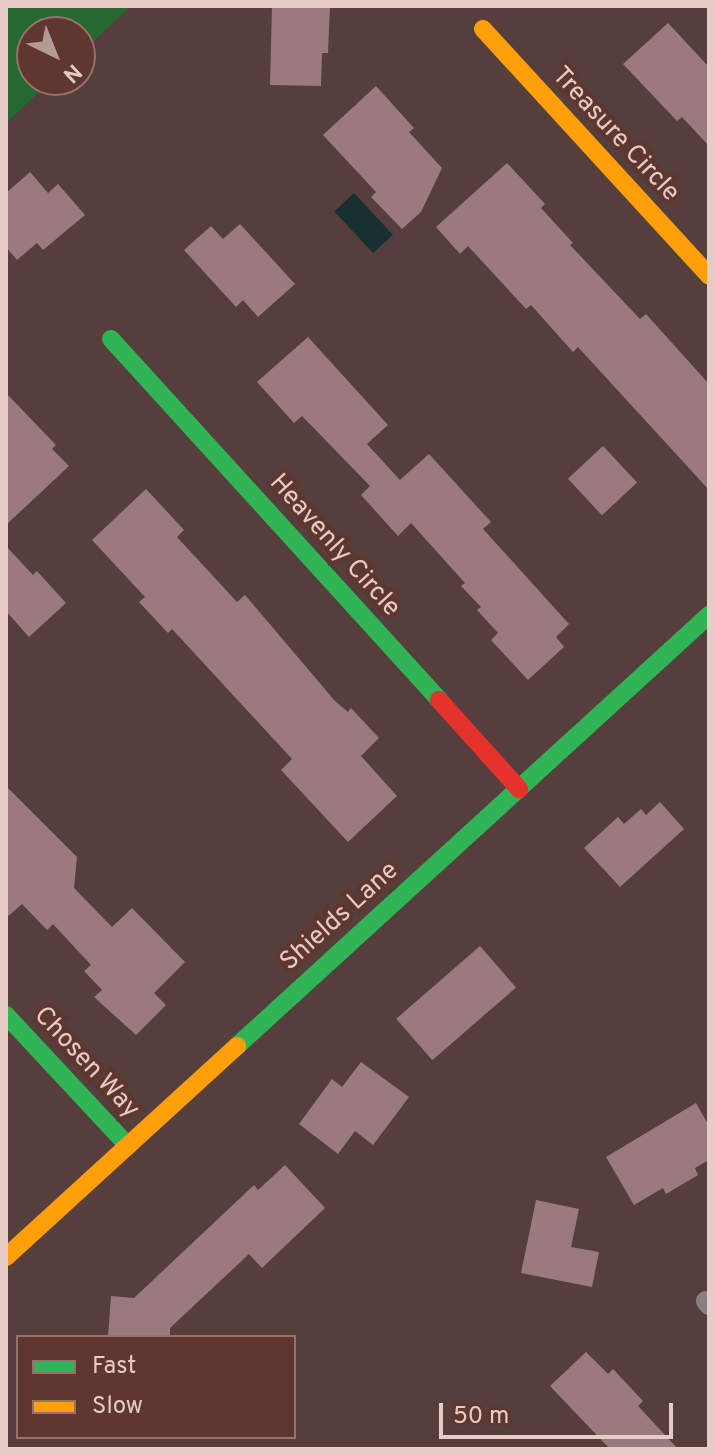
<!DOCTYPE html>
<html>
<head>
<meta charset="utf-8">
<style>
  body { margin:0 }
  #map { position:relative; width:715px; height:1455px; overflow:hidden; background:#563e3c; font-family:Overpass,sans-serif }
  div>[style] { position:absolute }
  .green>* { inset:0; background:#256832 }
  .water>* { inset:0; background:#182f32; transform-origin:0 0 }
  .building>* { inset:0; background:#9a7a7e; transform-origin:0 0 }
  .street>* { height:20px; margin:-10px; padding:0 10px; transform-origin:10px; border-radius:10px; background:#8b807f }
  .fast>* { height:18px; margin:-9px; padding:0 9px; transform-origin:9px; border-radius:9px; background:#30b455 }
  .slow>* { height:18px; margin:-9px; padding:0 9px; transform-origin:9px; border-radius:9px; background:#ff9f0a }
  .jam>* { height:18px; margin:-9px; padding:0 9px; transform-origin:9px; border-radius:9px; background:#e5322d }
  span { translate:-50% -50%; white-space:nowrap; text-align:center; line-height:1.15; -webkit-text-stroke:8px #603631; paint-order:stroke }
  .street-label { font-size:26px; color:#e6cbc7 }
  .frame { position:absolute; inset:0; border:8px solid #e6cbc7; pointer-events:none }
  .legend { position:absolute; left:16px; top:1335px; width:280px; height:104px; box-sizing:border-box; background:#603631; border:2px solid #96726d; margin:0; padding:10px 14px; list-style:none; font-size:24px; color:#e6cbc7 }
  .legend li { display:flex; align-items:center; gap:16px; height:40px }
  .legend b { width:40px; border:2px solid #96726d }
  .north { position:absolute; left:16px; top:16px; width:80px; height:80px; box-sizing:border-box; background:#603631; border:2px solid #96726d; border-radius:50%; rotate:137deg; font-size:22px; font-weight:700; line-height:32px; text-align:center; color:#e6cbc7 }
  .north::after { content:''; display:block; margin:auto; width:28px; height:36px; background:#b49a96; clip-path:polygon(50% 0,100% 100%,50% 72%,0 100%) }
  .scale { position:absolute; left:439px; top:1403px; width:234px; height:36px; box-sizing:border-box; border:4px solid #e6cbc7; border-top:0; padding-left:10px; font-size:24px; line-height:28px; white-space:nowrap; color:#e6cbc7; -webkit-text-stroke:6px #603631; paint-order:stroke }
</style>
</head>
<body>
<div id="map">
  <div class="green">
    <div style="clip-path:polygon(6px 6px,131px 6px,80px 54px,80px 32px,32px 32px,32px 80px,52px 80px,6px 123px)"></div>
  </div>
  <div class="water">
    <div style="left:354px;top:193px;width:57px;height:27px;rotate:47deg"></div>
  </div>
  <div class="building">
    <div style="clip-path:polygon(272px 6px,330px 6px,328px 53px,322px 53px,321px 86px,270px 85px)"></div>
    <div style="clip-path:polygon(668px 23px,709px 67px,709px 146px,682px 117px,677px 121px,623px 64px)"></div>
    <div style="clip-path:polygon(376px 86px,414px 128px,409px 132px,442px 168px,421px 212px,402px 229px,371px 197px,376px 192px,323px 135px)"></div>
    <div style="clip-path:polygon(507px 163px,545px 204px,541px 208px,573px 243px,570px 245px,640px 319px,646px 314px,709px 384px,709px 490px,578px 347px,573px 352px,531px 305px,526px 309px,468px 246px,460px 254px,436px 227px)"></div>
    <div style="clip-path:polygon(30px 172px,48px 193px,58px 184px,85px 215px,43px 250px,37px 243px,17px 260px,6px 247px,6px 193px)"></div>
    <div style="clip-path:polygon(240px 224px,295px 284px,258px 317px,243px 300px,236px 307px,184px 250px,211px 226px,223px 239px)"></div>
    <div style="clip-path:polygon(308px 337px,388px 425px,367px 444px,400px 480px,429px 454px,491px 522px,483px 529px,569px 624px,556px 637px,564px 647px,528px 680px,491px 640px,498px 633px,477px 610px,481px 607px,461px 586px,465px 583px,411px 523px,398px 536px,361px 495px,370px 486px,302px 416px,294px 423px,257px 382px)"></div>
    <div style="clip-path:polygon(6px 393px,56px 445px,52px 449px,69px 466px,6px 525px)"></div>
    <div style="left:603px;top:446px;width:50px;height:48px;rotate:47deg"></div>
    <div style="clip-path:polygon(146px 489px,184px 530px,177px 537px,237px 602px,245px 595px,335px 701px,348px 712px,351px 708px,379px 738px,361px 756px,397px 796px,348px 842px,281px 770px,292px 759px,172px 629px,168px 633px,139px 602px,145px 597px,92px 540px)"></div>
    <div style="clip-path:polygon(6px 546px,33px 575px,37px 571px,66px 603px,29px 637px,6px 611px)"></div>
    <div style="clip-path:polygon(6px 786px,77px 857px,74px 888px,112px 927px,132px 908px,185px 962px,154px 993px,166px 1005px,136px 1035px,94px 997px,102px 990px,84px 971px,91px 965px,53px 924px,47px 930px,22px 904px,6px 918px)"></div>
    <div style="clip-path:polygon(660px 802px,684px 829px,620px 887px,584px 848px,618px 817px,624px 824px,641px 809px,646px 815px)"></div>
    <div style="left:480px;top:946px;width:55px;height:111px;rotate:49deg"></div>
    <div style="clip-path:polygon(361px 1062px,409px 1097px,373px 1145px,355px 1131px,338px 1154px,299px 1124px,332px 1079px,342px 1087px)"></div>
    <div style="clip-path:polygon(696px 1103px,709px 1126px,709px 1160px,695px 1168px,698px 1175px,666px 1194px,663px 1188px,634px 1205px,606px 1157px)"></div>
    <div style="clip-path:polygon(285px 1165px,325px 1208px,262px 1268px,249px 1254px,170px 1328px,170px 1337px,108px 1337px,111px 1296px,134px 1298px,254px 1185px,258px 1190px)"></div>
    <div style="clip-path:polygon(536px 1200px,579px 1209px,571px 1247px,599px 1252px,592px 1287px,521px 1273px)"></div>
    <div style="clip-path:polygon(586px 1352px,608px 1374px,613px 1369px,643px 1401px,638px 1406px,678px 1449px,610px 1449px,550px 1386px)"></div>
  </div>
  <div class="street">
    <div style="left:706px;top:1301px;width:5px;rotate:53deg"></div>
  </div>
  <div class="fast">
    <div style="left:111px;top:339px;width:488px;rotate:47.7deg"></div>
    <div style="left:6px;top:1015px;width:179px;rotate:47deg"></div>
    <div style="left:237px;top:1046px;width:639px;rotate:-42.4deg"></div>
  </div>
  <div class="slow">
    <div style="left:483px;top:29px;width:335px;rotate:47.5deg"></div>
    <div style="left:6px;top:1257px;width:313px;rotate:-42.4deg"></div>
  </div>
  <div class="jam">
    <div style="left:439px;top:700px;width:120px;rotate:48deg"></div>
  </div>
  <div class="street-label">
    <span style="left:615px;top:135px;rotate:47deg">Treasure Circle</span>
    <span style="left:334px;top:546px;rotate:48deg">Heavenly Circle</span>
    <span style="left:340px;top:917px;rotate:-42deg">Shields Lane</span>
    <span style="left:86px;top:1063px;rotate:47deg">Chosen Way</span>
  </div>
  <div class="frame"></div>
  <ul class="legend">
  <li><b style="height:10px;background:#30b455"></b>Fast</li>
  <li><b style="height:10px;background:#ff9f0a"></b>Slow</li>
  </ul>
  <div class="north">N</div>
  <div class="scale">50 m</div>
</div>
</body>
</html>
